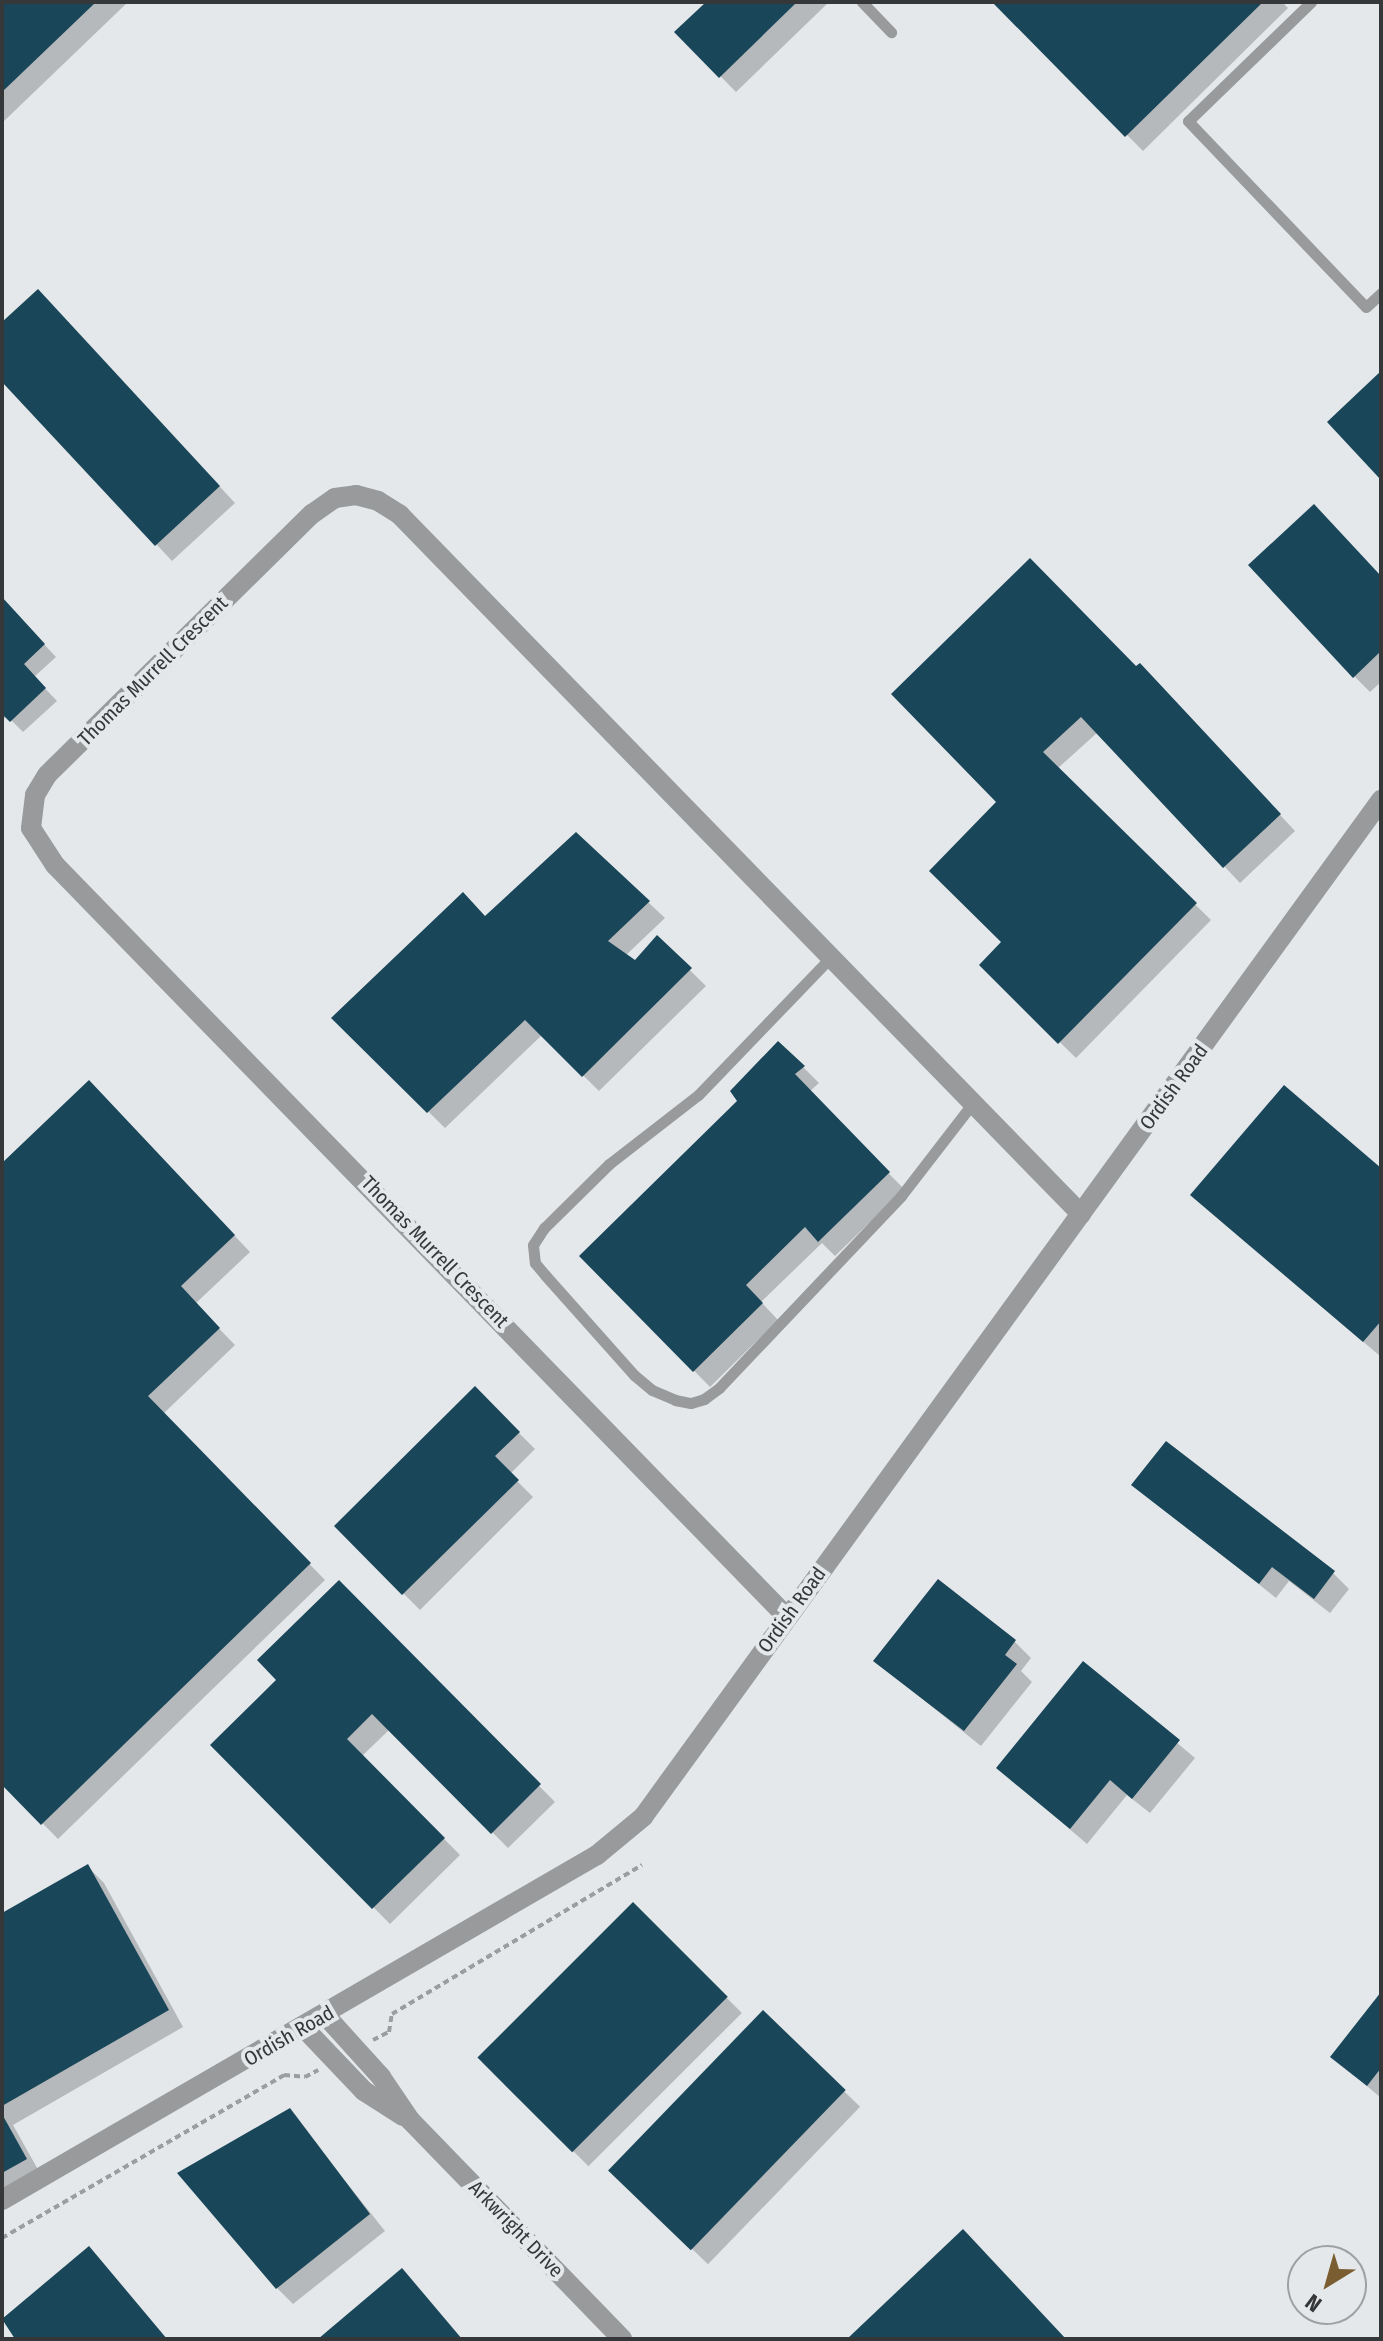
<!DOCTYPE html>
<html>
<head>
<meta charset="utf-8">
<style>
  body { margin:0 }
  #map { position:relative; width:1383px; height:2341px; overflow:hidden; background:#e4e8ea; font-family:"Fira Sans Condensed",sans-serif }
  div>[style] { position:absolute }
  .shadow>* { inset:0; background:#0003; transform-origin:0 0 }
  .building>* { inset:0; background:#194659; transform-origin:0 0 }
  .path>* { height:4px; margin-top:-2px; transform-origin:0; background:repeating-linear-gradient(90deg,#9b9ea0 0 6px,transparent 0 10px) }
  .service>* { height:11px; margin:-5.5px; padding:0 5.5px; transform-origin:5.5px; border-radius:5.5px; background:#989a9b }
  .minor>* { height:20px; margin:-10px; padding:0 10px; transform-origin:10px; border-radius:10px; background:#989a9b }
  span { translate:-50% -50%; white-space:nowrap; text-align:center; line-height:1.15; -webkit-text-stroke:8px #e4e8ea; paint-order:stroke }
  .street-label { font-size:20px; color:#363738 }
  .frame { position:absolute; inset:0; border:4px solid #363738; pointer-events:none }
  .north { position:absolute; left:1287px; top:2245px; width:80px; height:80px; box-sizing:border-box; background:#e4e8ea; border:2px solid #9ea1a3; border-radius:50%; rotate:217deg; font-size:22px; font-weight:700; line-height:32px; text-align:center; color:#363738 }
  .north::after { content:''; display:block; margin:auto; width:28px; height:36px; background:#7a5e31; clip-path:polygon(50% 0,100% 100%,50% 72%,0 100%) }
</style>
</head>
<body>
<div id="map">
  <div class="shadow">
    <div style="clip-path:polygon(2px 2px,128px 2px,2px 123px)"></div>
    <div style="clip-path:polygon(709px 2px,829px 2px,736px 92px,677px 32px)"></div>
    <div style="clip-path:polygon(995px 2px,1282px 2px,1288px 8px,1143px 151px)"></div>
    <div style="clip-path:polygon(54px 308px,235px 503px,172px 561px,2px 379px,2px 325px)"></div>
    <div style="clip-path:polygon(1381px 578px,1381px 682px,1370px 692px,1354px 676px)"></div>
    <div style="clip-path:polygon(2px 599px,56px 657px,34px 677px,57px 701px,23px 732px,7px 716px,2px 720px)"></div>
    <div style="clip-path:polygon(1136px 669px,1156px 681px,1295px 831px,1240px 883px,1098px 732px,1057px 769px,1211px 920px,1076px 1058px,981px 965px,1004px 943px,999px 802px,894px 694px)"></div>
    <div style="clip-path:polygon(576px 835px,665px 918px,625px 956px,635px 963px,657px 938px,706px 986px,599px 1091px,542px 1035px,445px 1128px,334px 1018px,486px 918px)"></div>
    <div style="clip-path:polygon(803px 1067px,819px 1083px,809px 1092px,904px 1189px,835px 1256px,822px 1243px,761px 1302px,778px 1320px,710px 1387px,582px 1256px,740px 1101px)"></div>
    <div style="clip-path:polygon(105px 1099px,250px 1252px,195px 1304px,235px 1345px,163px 1414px,325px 1580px,58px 1839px,2px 1782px,2px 1165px)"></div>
    <div style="clip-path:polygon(1381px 1170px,1381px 1355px,1380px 1356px,1209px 1211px)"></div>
    <div style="clip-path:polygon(475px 1389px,535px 1449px,510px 1474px,533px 1497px,420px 1610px,336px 1526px)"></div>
    <div style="clip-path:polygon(1134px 1485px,1333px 1573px,1349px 1589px,1330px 1613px,1289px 1581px,1276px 1598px)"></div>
    <div style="clip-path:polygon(339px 1583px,555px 1802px,508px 1848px,390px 1729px,362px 1756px,460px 1855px,390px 1924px,213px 1745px,279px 1680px)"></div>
    <div style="clip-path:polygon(1015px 1642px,1031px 1658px,1021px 1671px,1032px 1682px,981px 1746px,875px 1661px)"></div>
    <div style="clip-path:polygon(1083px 1664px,1195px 1758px,1150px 1813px,1127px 1795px,1087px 1844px,998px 1768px)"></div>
    <div style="clip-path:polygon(88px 1867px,104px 1883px,183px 2027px,13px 2125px,41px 2175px,2px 2199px,2px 1915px)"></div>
    <div style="left:633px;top:1904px;width:154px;height:217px;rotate:45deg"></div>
    <div style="clip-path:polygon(1381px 1995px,1381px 2098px,1333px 2057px)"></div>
    <div style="left:763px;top:2013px;width:135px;height:219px;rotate:44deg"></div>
    <div style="clip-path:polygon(289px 2111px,385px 2231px,293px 2304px,277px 2288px)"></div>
  </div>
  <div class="building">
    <div style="clip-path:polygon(2px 2px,96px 2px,2px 92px)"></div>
    <div style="clip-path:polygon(706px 2px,797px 2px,719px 78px,674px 32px)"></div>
    <div style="clip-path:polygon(992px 2px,1263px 2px,1125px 137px)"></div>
    <div style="clip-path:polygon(38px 289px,220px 486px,155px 546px,2px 382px,2px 322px)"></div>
    <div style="clip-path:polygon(1381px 371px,1381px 480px,1327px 422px)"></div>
    <div style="clip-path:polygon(1314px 504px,1381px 576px,1381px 651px,1353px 678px,1248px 565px)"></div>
    <div style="clip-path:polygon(1030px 558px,1136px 666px,1140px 663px,1281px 814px,1223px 868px,1081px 717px,1043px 752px,1197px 903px,1058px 1044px,979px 965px,1001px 942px,929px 871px,996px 802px,891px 694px)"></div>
    <div style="clip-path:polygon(2px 597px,45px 644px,24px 664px,46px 688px,10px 722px,2px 714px)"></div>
    <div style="clip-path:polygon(576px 832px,650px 901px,608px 941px,635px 960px,657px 935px,692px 968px,582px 1077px,525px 1020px,427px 1113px,331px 1018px,463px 892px,485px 916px)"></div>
    <div style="clip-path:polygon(778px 1041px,805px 1066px,795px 1074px,890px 1172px,818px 1242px,805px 1227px,746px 1285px,763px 1303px,693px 1372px,579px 1256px,737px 1101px,730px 1091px)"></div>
    <div style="clip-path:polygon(89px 1080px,235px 1235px,181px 1286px,220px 1328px,148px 1396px,311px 1563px,41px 1825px,2px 1785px,2px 1163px)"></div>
    <div style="clip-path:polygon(1284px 1085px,1381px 1168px,1381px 1321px,1363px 1342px,1190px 1195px)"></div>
    <div style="clip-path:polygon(475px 1386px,520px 1432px,495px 1456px,519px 1480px,402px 1595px,334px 1526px)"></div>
    <div style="clip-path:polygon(1166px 1441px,1335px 1571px,1314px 1599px,1272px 1567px,1259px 1584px,1131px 1485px)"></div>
    <div style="clip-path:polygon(938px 1579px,1016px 1640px,1005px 1655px,1017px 1664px,964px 1731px,873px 1661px)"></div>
    <div style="clip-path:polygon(339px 1580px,541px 1784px,491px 1834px,372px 1714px,347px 1739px,445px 1838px,372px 1909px,210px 1745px,276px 1680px,257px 1660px)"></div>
    <div style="clip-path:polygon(1083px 1661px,1180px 1740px,1132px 1799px,1110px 1780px,1070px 1829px,996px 1768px)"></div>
    <div style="clip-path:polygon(88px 1864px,169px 2010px,2px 2106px,2px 1913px)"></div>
    <div style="left:633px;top:1902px;width:134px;height:220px;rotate:45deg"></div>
    <div style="clip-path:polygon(1381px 1992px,1381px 2068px,1367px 2086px,1330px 2057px)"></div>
    <div style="left:763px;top:2010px;width:115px;height:223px;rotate:44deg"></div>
    <div style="clip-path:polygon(290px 2108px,370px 2214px,276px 2289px,177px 2173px)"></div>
    <div style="clip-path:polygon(2px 2114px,27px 2159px,2px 2173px)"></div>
    <div style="clip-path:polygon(963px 2229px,1066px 2339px,847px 2339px)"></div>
    <div style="clip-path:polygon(89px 2246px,167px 2339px,15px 2339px,2px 2319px)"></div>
    <div style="clip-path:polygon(402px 2268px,462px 2339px,318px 2339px)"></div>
  </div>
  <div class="path">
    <div style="left:373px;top:2040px;width:18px;rotate:-27deg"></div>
    <div style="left:389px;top:2032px;width:18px;rotate:-81deg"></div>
    <div style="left:392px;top:2014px;width:291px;rotate:-30.8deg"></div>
    <div style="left:2px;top:2238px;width:326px;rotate:-30deg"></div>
    <div style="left:284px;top:2075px;width:21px;rotate:5deg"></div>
    <div style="left:305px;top:2077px;width:15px;rotate:-28deg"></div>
  </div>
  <div class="service">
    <div style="left:862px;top:2px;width:42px;rotate:46deg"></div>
    <div style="left:1311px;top:2px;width:171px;rotate:135.9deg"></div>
    <div style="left:1188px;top:121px;width:257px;rotate:46.3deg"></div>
    <div style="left:1366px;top:307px;width:21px;rotate:-43deg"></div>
    <div style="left:830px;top:958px;width:190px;rotate:133.9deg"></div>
    <div style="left:698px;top:1095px;width:113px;rotate:142.2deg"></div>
    <div style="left:609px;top:1164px;width:91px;rotate:135.4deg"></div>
    <div style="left:544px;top:1228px;width:20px;rotate:123deg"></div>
    <div style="left:533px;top:1245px;width:18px;rotate:84deg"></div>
    <div style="left:535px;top:1263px;width:16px;rotate:50deg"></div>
    <div style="left:545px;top:1275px;width:134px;rotate:48.3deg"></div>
    <div style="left:634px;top:1375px;width:23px;rotate:40deg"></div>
    <div style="left:652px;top:1390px;width:25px;rotate:23deg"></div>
    <div style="left:675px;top:1400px;width:16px;rotate:11deg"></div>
    <div style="left:691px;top:1403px;width:14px;rotate:-17deg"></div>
    <div style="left:704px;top:1399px;width:19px;rotate:-36deg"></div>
    <div style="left:719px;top:1388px;width:265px;rotate:-46.5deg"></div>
    <div style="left:901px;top:1196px;width:116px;rotate:-52.3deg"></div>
  </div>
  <div class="minor">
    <div style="left:787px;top:1617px;width:1049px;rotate:-134.23deg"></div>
    <div style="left:55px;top:865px;width:44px;rotate:-123deg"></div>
    <div style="left:31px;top:828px;width:33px;rotate:-83deg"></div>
    <div style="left:35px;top:795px;width:23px;rotate:-59deg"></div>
    <div style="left:47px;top:775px;width:372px;rotate:-44.6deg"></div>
    <div style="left:312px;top:514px;width:28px;rotate:-35deg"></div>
    <div style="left:335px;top:498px;width:21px;rotate:-8deg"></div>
    <div style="left:356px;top:495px;width:23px;rotate:15deg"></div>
    <div style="left:378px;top:501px;width:26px;rotate:32deg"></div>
    <div style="left:400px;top:515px;width:976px;rotate:45.75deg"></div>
    <div style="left:325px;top:2015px;width:84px;rotate:47.9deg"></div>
    <div style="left:381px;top:2077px;width:52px;rotate:56deg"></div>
    <div style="left:410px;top:2120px;width:305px;rotate:45.9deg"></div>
    <div style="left:304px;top:2028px;width:87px;rotate:46.4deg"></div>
    <div style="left:364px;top:2091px;width:46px;rotate:32.7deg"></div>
    <div style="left:2px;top:2200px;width:688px;rotate:-30.11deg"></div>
    <div style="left:597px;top:1855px;width:60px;rotate:-39.6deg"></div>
    <div style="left:643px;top:1817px;width:1257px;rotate:-54.03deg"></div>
  </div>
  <div class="street-label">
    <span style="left:153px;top:671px;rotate:-45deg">Thomas Murrell Crescent</span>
    <span style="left:1174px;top:1087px;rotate:-54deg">Ordish Road</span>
    <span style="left:435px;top:1252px;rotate:46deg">Thomas Murrell Crescent</span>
    <span style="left:792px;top:1610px;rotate:-54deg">Ordish Road</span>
    <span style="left:289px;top:2036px;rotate:-30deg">Ordish Road</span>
    <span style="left:516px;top:2229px;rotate:46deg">Arkwright Drive</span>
  </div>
  <div class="frame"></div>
  <div class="north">N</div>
</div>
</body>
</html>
